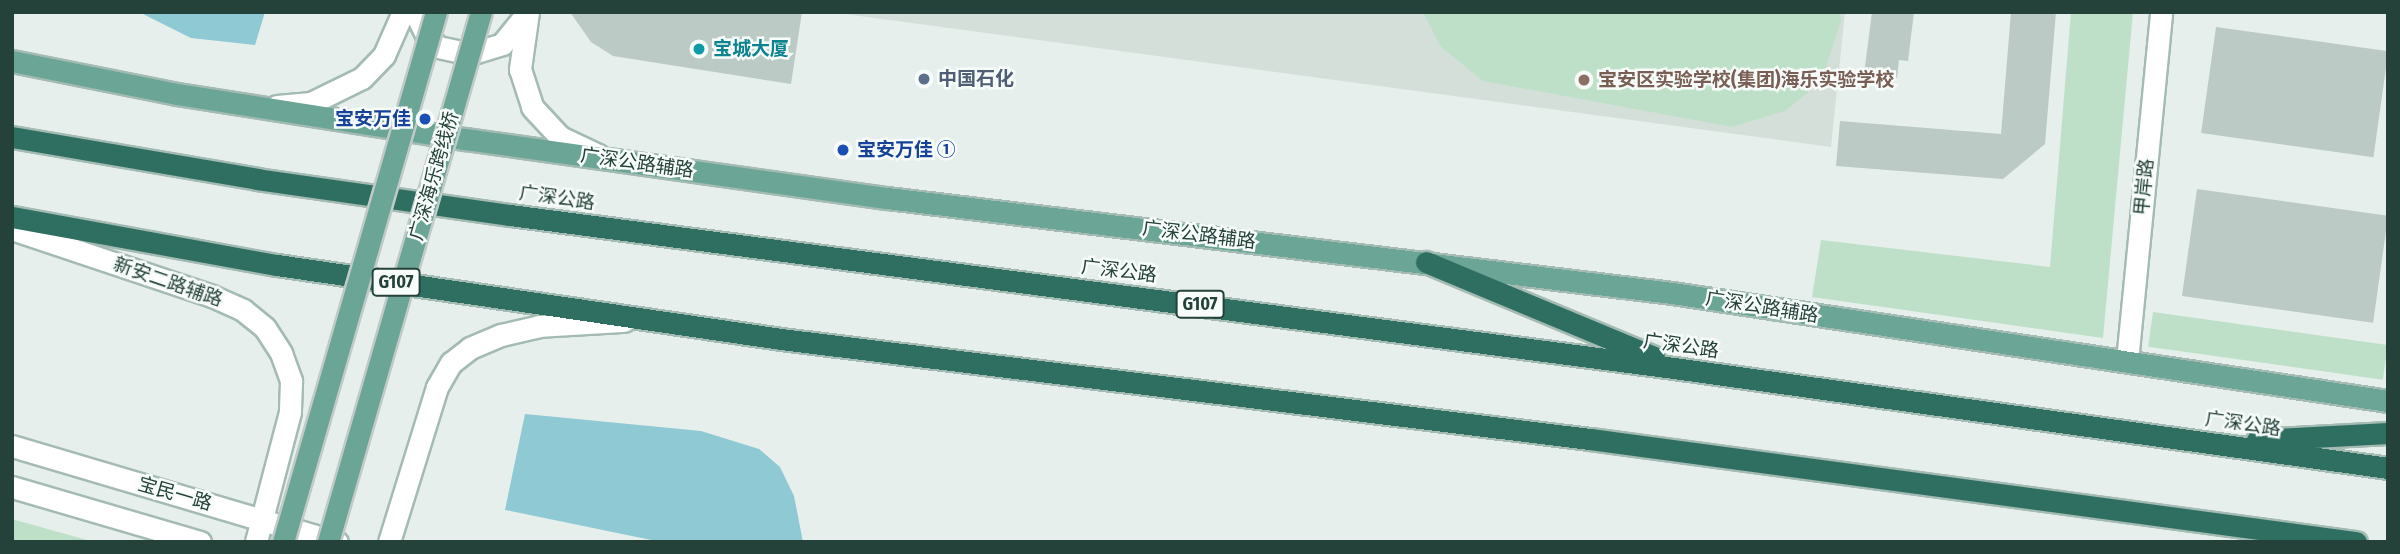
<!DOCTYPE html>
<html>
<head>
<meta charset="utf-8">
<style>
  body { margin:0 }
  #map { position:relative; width:2400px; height:554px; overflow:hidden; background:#e6efeb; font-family:"Fira Sans Condensed","Noto Sans SC",sans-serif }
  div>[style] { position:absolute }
  .built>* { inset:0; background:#d4dfda }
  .green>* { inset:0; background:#bfe0c8; transform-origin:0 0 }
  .water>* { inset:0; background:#8ec9d4 }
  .building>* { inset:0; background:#bbcac4; transform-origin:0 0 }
  .roads { filter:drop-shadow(2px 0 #a4bbb3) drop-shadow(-2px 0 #a4bbb3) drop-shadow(0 2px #a4bbb3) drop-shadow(0 -2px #a4bbb3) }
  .secondary>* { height:21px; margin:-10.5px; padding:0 10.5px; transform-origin:10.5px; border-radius:10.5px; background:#fff }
  .primary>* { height:21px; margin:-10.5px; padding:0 10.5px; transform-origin:10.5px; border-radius:10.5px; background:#6aa596 }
  .highway>* { height:21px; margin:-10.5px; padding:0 10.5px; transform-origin:10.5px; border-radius:10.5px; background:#2f6f62 }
  .bridges { filter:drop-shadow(2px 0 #c2cac8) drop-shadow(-2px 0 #c2cac8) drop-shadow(0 2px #c2cac8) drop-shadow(0 -2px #c2cac8) }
  .primary-bridge>* { height:21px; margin:-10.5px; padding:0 10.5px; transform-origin:10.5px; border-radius:10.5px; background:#6aa596 }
  .dots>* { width:19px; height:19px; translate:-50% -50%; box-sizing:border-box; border:4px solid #f7fbf9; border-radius:50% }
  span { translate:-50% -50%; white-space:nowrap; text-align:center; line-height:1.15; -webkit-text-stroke:5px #f7fbf9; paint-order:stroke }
  .shield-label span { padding:2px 5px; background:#f7fbf9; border:2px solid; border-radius:5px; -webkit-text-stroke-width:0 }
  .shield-label { font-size:18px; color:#24423a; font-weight:700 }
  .culture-label { font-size:19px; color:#0d838f; font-weight:700 }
  .left { translate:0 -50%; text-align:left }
  .service-label { font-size:19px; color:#4e5e75; font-weight:700 }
  .education-label { font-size:19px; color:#785e54; font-weight:700 }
  .transit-label { font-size:19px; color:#164399; font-weight:700 }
  .right { translate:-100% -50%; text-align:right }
  .street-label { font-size:19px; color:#24423a }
  .frame { position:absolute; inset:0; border:14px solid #24423a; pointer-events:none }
</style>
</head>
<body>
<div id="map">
  <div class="built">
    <div style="clip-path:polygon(830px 12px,1845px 12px,1831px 147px)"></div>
  </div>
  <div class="green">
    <div style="clip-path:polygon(1423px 12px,1840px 12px,1841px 21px,1824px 73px,1806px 94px,1785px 111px,1732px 127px,1483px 81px,1441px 47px)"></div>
    <div style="clip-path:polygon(2071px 12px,2133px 12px,2103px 338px,1812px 297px,1821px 240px,2050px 267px)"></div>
    <div style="left:2153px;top:312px;width:237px;height:35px;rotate:8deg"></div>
    <div style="clip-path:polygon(12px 519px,94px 542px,12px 542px)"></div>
  </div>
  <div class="water">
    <div style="clip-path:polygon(139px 12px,265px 12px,255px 45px,191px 38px)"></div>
    <div style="clip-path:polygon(525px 414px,701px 431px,759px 449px,780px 467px,794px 496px,803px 542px,661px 542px,505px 510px)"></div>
  </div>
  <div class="building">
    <div style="clip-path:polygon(570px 12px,802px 12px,791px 84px,613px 56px,591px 42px)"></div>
    <div style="clip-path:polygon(1872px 12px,1914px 12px,1908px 61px,1899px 60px,1897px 78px,1864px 74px)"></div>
    <div style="clip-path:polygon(2011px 12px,2056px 12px,2045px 144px,2003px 179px,1836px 166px,1840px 121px,2001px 134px)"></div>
    <div style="left:2216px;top:27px;width:174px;height:107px;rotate:8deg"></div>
    <div style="left:2197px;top:189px;width:193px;height:108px;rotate:8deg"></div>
  </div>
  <div class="roads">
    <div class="secondary">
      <div style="left:415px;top:12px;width:25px;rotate:64deg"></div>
      <div style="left:426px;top:35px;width:17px;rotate:45deg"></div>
      <div style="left:438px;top:47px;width:33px;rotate:12deg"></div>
      <div style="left:470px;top:54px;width:34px;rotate:-17deg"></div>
      <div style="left:502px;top:44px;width:35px;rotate:-51deg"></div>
      <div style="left:528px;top:12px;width:58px;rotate:98deg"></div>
      <div style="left:520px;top:69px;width:40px;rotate:72deg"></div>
      <div style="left:532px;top:107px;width:41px;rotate:47deg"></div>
      <div style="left:560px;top:137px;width:42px;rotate:25.3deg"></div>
      <div style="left:277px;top:106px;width:34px;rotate:-5deg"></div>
      <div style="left:311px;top:103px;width:57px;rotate:-26.1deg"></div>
      <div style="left:362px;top:78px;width:32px;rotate:-46deg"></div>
      <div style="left:384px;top:55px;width:47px;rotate:-66.2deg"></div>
      <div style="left:12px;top:229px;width:211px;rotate:18.5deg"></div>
      <div style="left:212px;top:296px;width:34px;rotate:24deg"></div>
      <div style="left:243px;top:310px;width:28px;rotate:39deg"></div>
      <div style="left:265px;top:328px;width:30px;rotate:57deg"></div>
      <div style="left:281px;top:353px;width:30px;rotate:70deg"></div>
      <div style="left:291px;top:381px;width:31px;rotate:92deg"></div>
      <div style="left:290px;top:412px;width:134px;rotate:104.7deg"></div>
      <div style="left:2127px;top:361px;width:351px;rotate:-84.4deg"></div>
      <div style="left:12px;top:446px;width:339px;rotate:16.5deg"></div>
      <div style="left:12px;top:487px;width:196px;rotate:16.3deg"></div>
      <div style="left:389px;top:542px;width:162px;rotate:-72.8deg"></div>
      <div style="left:437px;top:387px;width:28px;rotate:-60deg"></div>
      <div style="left:451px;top:363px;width:24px;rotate:-38deg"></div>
      <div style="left:470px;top:348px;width:34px;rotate:-23deg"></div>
      <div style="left:501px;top:335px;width:39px;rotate:-13deg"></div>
      <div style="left:539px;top:326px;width:85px;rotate:-3.4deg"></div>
    </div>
    <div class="primary">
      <div style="left:12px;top:61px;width:168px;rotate:11.3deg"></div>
      <div style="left:177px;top:94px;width:292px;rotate:8.9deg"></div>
      <div style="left:466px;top:139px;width:425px;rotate:8deg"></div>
      <div style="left:887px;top:198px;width:791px;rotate:6.9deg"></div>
      <div style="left:1672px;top:293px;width:724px;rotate:8.58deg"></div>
    </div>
    <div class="highway">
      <div style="left:12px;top:137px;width:249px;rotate:9.7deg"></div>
      <div style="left:257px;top:179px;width:256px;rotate:8.1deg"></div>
      <div style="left:510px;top:215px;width:1181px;rotate:7.49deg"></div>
      <div style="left:1681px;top:369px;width:714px;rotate:7.97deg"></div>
      <div style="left:12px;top:217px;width:269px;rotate:10.3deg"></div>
      <div style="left:277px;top:265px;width:509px;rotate:8.35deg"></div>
      <div style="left:781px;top:339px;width:815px;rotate:7.05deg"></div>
      <div style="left:1590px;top:439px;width:773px;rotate:7.66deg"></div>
      <div style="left:1426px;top:262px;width:247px;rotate:22.6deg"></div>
      <div style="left:2257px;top:440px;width:131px;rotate:-3.1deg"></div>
    </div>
  </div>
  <div class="bridges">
    <div class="primary-bridge">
      <div style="left:283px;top:542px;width:552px;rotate:-73.9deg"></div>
      <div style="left:328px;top:542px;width:552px;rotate:-73.9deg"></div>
    </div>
  </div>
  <div class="dots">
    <div style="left:699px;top:49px;background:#0f9aa8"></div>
    <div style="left:924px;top:79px;background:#5c6f8a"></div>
    <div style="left:1584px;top:80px;background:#8d6e63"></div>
    <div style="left:425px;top:119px;background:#1a4fb4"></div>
    <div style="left:843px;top:150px;background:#1a4fb4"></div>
  </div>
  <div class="shield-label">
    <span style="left:396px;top:282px">G107</span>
    <span style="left:1200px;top:304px">G107</span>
  </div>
  <div class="culture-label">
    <span class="left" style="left:713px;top:49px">宝城大厦</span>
  </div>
  <div class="service-label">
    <span class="left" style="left:938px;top:79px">中国石化</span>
  </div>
  <div class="education-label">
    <span class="left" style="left:1598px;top:80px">宝安区实验学校(集团)海乐实验学校</span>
  </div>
  <div class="transit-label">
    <span class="right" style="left:411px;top:119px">宝安万佳</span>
    <span class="left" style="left:857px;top:150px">宝安万佳 ①</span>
  </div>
  <div class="street-label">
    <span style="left:637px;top:163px;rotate:8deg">广深公路辅路</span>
    <span style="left:434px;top:176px;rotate:-74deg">广深海乐跨线桥</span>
    <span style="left:2144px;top:187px;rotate:-84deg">甲岸路</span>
    <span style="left:557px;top:198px;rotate:8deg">广深公路</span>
    <span style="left:1199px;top:235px;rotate:7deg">广深公路辅路</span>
    <span style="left:1119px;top:271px;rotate:7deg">广深公路</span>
    <span style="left:168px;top:282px;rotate:19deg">新安二路辅路</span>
    <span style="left:1762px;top:307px;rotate:9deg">广深公路辅路</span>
    <span style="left:1681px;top:346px;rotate:8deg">广深公路</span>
    <span style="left:2243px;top:424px;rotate:8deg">广深公路</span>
    <span style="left:175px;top:494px;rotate:16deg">宝民一路</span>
  </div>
  <div class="frame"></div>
</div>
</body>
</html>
